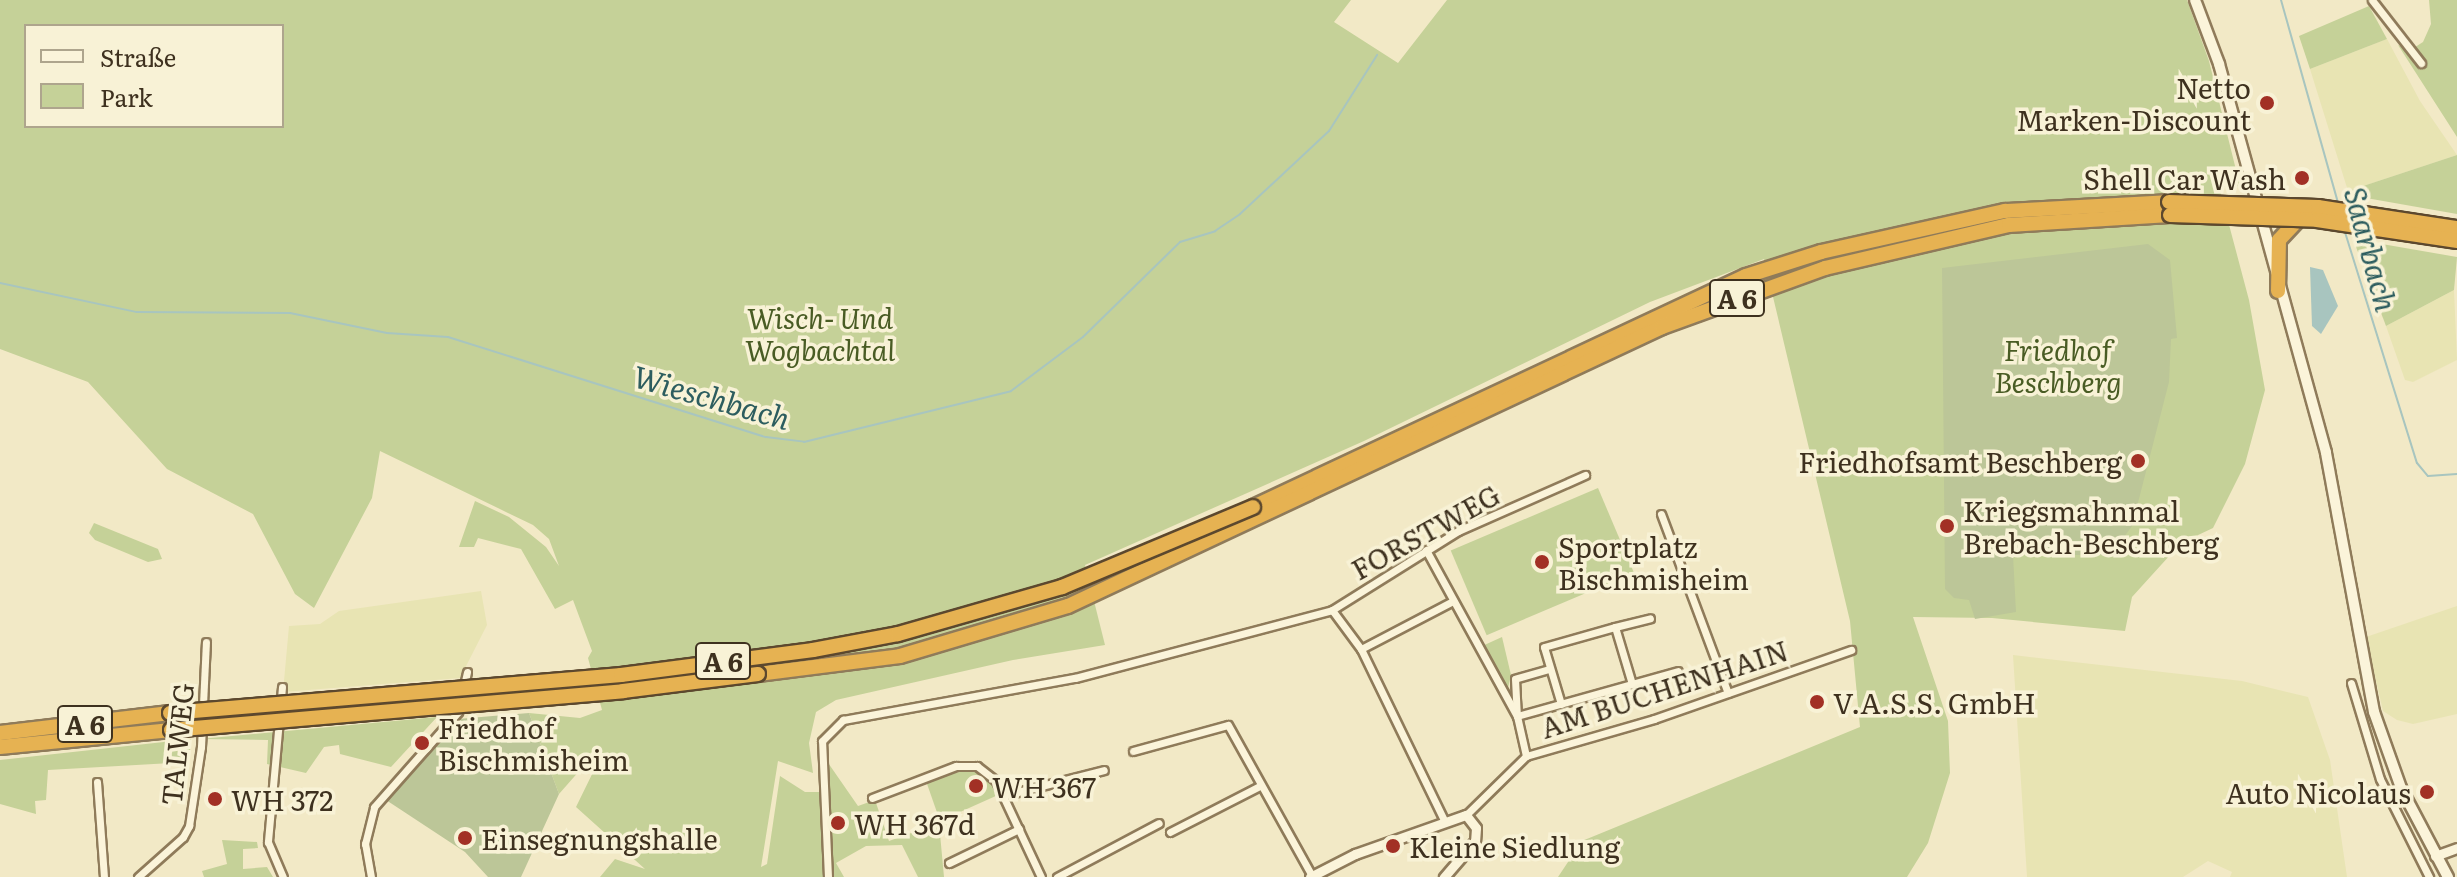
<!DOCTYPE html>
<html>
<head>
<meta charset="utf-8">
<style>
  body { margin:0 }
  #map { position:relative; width:2457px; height:877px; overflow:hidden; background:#f2e9c6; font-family:Literata,serif }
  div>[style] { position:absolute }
  .farmland>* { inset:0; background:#e8e4b3 }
  .green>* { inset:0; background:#c5d198; transform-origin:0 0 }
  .cemetery>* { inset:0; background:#bcc698 }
  .water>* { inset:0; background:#a8c5bf }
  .stream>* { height:2px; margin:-1px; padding:0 1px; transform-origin:1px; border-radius:1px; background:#a8c5bf }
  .roads { filter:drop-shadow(2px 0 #8f7b5a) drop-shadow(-2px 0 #8f7b5a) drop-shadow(0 2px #8f7b5a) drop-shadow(0 -2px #8f7b5a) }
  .minor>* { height:7px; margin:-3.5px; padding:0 3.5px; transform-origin:3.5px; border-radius:3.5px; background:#fbf4da }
  .tertiary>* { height:9px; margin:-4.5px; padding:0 4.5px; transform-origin:4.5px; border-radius:4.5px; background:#fbf4da }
  .secondary>* { height:10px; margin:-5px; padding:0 5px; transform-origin:5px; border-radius:5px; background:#fbf4da }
  .motorway>* { height:14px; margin:-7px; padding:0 7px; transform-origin:7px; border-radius:7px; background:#e6b252 }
  .bridges { filter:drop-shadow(2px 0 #5c482e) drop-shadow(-2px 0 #5c482e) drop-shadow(0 2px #5c482e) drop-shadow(0 -2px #5c482e) }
  .motorway-bridge>* { height:14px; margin:-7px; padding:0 7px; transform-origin:7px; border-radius:7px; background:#e6b252 }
  .dots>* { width:22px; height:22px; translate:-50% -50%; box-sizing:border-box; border:4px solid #f8f2d6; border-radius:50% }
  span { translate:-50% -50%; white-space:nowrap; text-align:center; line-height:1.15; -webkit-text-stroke:7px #f8f2d6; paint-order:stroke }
  .shield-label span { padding:2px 6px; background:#f8f2d6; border:2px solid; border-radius:6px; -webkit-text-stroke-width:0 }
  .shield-label { font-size:26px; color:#3e311f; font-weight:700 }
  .poi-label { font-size:28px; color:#3e311f }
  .right { translate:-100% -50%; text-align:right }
  .left { translate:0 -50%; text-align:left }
  .park-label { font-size:28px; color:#495c24; font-style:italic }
  .street-label { font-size:28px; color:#3e311f }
  .water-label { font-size:30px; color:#2d5d5f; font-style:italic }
  .legend { position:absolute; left:24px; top:24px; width:260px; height:104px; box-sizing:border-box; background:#f8f2d6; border:2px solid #aea58d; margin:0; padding:10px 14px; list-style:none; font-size:24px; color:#3e311f }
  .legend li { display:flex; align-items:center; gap:16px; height:40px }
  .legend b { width:40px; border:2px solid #aea58d }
</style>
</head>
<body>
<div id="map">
  <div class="farmland">
    <div style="clip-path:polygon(2387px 39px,2420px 101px,2457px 155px,2348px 191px,2310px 69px)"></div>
    <div style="clip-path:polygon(2454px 290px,2457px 360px,2413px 382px,2405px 380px,2386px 326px)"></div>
    <div style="clip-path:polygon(481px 591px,487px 625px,460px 678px,283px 692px,289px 626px,320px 624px,339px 611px)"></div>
    <div style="clip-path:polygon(2457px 606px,2457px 714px,2413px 724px,2397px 720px,2383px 711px,2366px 637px)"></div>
    <div style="clip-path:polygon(2013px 655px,2242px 681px,2308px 697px,2330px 760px,2347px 877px,2230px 877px,2232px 872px,2208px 861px,2183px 877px,2027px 877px)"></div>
  </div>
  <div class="green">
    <div style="clip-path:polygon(evenodd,0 0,1351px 0,1334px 22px,1398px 63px,1447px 0,2187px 0,2209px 61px,2240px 186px,2219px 187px,2249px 300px,2265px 390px,2245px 464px,2213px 528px,2181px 543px,2132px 597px,2125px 631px,1992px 618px,1913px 617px,1948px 721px,1950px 773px,1928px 843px,1907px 877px,1558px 877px,1582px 841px,1860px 727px,1850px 621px,1764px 259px,1650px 302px,1364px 441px,1085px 565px,1105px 645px,1013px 660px,836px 700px,816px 712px,809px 743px,813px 773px,778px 761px,761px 867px,767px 864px,780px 776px,805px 792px,827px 792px,824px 757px,858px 806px,875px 800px,889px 841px,939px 823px,944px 877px,918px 877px,902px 845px,866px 846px,836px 863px,844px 877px,600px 877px,615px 859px,645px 869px,576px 807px,598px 762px,581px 769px,559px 794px,529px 713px,580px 718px,602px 710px,588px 658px,592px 651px,573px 600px,555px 609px,521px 549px,478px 538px,474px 547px,459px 547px,475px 501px,509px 517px,546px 547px,559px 566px,549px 539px,533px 525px,380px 451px,372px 498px,314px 608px,295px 594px,253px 514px,167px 469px,88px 382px,0 349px,0 0,26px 26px,282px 26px,282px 126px,26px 126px,26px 26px)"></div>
    <div style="clip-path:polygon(2429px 0,2457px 0,2457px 137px,2398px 45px,2409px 51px,2423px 42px,2431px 24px)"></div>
    <div style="clip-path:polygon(2369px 6px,2387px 39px,2310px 69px,2299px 36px)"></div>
    <div style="clip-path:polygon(2457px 155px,2457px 214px,2349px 195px,2348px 191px)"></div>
    <div style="clip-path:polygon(2353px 239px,2457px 257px,2454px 290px,2386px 326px)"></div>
    <div style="left:1598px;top:488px;width:92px;height:160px;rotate:67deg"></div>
    <div style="clip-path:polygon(94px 523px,158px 549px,162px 559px,148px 562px,95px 540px,89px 533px)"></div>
    <div style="clip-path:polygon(1502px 637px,1511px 675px,1506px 697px,1480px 647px)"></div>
    <div style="clip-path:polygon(437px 717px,391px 767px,340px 754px,339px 745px,324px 747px,306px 773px,267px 764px,268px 740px,200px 739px)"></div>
    <div style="clip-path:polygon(191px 739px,189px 762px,48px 770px,46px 800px,35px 801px,36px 814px,0 804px,0 760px)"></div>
    <div style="clip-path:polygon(970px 769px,991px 781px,998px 795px,940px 821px,926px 781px)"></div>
    <div style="clip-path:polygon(222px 840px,257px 842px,258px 848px,243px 849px,243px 869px,267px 867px,273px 877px,204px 877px,202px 871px,227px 864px)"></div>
  </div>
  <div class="cemetery">
    <div style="clip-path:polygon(2148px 244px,2170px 260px,2177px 338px,2171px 339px,2169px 382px,2132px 526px,2111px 555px,2013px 555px,2016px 612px,1975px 619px,1969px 600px,1954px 598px,1945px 589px,1942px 268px)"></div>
    <div style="clip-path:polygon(529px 713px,559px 794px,521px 877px,488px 877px,465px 852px,383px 798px,458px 719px)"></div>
  </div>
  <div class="water">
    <div style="clip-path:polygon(2310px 267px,2323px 270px,2338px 306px,2321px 334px,2312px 326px)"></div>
  </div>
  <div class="stream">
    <div style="left:2281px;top:0;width:211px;rotate:74.3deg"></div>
    <div style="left:2344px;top:229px;width:245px;rotate:72.7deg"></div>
    <div style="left:2417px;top:463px;width:17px;rotate:50deg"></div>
    <div style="left:2428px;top:476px;width:29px;rotate:-4deg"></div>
    <div style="left:0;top:283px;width:140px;rotate:12deg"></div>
    <div style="left:137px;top:312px;width:153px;rotate:0.4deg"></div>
    <div style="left:290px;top:313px;width:99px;rotate:11.7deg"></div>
    <div style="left:387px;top:333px;width:61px;rotate:3.8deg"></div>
    <div style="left:448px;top:337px;width:333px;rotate:17.5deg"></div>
    <div style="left:766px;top:437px;width:38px;rotate:7deg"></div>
    <div style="left:804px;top:442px;width:213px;rotate:-13.8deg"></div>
    <div style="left:1011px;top:391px;width:90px;rotate:-36.9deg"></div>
    <div style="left:1083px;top:337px;width:136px;rotate:-44.4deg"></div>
    <div style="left:1180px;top:242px;width:37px;rotate:-17deg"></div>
    <div style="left:1215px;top:231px;width:30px;rotate:-34deg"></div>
    <div style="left:1240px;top:214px;width:122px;rotate:-43deg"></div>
    <div style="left:1329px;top:131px;width:90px;rotate:-57.7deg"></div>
  </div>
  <div class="roads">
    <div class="minor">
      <div style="left:2372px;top:0;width:80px;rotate:52.1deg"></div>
      <div style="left:1661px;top:514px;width:191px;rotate:69.5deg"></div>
      <div style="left:1426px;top:550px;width:189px;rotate:61.3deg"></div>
      <div style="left:1517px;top:716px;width:41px;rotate:77.3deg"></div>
      <div style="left:1332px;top:610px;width:49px;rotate:53.4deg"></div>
      <div style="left:1361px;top:649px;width:190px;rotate:64.1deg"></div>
      <div style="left:1615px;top:627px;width:36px;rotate:-14deg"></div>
      <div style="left:1361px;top:649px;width:104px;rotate:-27.6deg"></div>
      <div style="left:1549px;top:669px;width:35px;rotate:164deg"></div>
      <div style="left:1515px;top:679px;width:37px;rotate:87deg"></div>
      <div style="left:1517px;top:716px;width:167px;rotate:-15.6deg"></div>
      <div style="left:2351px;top:683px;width:100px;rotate:73.2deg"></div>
      <div style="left:2380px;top:779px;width:110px;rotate:63.4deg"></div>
      <div style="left:282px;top:687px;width:156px;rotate:95.2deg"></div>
      <div style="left:268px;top:842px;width:38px;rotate:67deg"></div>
      <div style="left:1561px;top:704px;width:59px;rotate:-106.6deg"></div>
      <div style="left:1544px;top:647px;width:74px;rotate:-15.7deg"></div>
      <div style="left:1615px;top:627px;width:59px;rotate:73.4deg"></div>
      <div style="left:1133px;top:751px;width:98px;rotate:-15.3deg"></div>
      <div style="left:1228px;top:725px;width:173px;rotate:60.9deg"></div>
      <div style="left:97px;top:782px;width:95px;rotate:85.8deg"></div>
      <div style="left:1002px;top:796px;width:105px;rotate:-14.3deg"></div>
      <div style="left:872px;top:798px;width:90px;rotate:-20.9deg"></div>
      <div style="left:956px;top:766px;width:21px"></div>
      <div style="left:977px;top:766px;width:24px;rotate:38deg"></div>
      <div style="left:996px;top:781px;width:106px;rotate:64.9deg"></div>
      <div style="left:1466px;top:815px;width:84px;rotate:-44.5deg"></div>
      <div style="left:1526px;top:756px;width:133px;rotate:-16.1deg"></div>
      <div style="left:1654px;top:719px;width:209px;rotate:-19.3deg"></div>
      <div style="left:1170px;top:832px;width:101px;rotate:-27.1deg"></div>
      <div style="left:949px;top:863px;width:78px;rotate:-25.9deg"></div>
      <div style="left:138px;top:877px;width:60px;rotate:-41.6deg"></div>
      <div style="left:183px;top:837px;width:13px;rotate:-61deg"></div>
      <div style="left:189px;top:826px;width:80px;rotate:-81.4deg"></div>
      <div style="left:201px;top:747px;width:105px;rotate:-87.3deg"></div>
      <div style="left:371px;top:877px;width:34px;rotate:-100deg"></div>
      <div style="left:365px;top:844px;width:38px;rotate:-76deg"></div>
      <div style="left:374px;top:807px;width:127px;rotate:-48.5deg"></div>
      <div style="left:458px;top:712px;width:41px;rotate:-77.3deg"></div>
      <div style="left:828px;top:877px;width:136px;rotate:-92.5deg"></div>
      <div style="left:822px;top:741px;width:30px;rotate:-45deg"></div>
      <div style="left:843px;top:720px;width:236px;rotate:-10.3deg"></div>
      <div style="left:1075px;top:678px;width:266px;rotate:-14.8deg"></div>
      <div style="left:1332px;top:610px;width:149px;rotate:-32.1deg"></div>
      <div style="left:1458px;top:531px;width:139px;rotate:-23.8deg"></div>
      <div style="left:1057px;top:877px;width:115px;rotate:-27.9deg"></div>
    </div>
    <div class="tertiary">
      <div style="left:2435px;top:856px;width:23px;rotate:-20deg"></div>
      <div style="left:1310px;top:877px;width:51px;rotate:-27.1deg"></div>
      <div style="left:1355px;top:854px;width:118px;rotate:-19.4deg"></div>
      <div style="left:1466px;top:815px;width:16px;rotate:52deg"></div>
      <div style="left:1476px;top:828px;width:13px;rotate:94deg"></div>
      <div style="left:1475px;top:841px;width:48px;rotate:130.7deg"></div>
    </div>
    <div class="secondary">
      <div style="left:2195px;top:0;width:68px;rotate:69.4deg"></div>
      <div style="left:2219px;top:64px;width:403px;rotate:74.6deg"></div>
      <div style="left:2326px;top:453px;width:263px;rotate:79.5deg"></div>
      <div style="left:2374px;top:712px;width:81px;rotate:70.4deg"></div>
      <div style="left:2401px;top:788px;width:101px;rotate:62.2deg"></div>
    </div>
    <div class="motorway">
      <div style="left:2278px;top:291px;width:51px;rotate:-88.9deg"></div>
      <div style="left:2279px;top:240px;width:33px;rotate:-47deg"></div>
      <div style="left:1253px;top:507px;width:544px;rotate:-25.11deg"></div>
      <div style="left:1746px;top:276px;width:79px;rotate:-17.7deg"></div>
      <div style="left:1821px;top:252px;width:189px;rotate:-12.6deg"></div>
      <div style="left:2005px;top:211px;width:164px;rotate:-3.1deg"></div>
      <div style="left:758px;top:674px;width:143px;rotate:-7.2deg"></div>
      <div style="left:900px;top:656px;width:175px;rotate:-16.6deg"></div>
      <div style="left:1068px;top:606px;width:656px;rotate:-25.16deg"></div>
      <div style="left:1662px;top:327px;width:173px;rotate:-19.9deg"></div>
      <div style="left:1825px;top:268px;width:189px;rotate:-13.2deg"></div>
      <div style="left:2009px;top:225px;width:161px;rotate:-3.6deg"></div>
      <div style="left:0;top:733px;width:171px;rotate:-6.7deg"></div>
      <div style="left:0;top:747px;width:172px;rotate:-5.7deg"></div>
    </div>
  </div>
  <div class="bridges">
    <div class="motorway-bridge">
      <div style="left:2169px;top:202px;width:149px;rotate:1.9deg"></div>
      <div style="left:2318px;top:207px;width:141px;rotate:8.6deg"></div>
      <div style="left:2170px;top:215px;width:147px;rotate:1.9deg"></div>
      <div style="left:2317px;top:220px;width:142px;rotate:8.5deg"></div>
      <div style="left:170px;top:713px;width:453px;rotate:-4.8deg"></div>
      <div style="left:621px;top:675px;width:194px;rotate:-7.4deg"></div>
      <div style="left:813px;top:650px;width:86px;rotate:-10.7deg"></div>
      <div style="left:898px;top:634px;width:171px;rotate:-16deg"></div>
      <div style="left:1062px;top:587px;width:207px;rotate:-22.7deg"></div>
      <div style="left:171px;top:730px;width:454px;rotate:-4.9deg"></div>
      <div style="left:623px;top:691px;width:136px;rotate:-7.2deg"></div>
    </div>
  </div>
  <div class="dots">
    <div style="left:2267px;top:103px;background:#a23025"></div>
    <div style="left:2302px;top:178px;background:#a23025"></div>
    <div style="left:2138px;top:461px;background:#a23025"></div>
    <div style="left:1947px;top:526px;background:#a23025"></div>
    <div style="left:1542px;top:562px;background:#a23025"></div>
    <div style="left:1817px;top:702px;background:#a23025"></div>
    <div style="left:422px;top:743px;background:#a23025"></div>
    <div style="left:976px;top:786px;background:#a23025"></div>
    <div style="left:2427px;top:792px;background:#a23025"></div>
    <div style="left:215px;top:799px;background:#a23025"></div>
    <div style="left:838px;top:823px;background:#a23025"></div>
    <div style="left:465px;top:838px;background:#a23025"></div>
    <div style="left:1393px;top:846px;background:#a23025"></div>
  </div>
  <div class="shield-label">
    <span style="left:1737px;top:298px">A 6</span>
    <span style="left:723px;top:661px">A 6</span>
    <span style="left:85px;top:724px">A 6</span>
  </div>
  <div class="poi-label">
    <span class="right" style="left:2251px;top:103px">Netto<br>Marken-Discount</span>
    <span class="right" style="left:2286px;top:178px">Shell Car Wash</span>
    <span class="right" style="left:2122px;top:461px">Friedhofsamt Beschberg</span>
    <span class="left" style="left:1963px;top:526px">Kriegsmahnmal<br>Brebach-Beschberg</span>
    <span class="left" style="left:1558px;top:562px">Sportplatz<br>Bischmisheim</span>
    <span class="left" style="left:1833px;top:702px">V.A.S.S. GmbH</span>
    <span class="left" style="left:438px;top:743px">Friedhof<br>Bischmisheim</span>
    <span class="left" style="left:992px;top:786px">WH 367</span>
    <span class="right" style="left:2411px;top:792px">Auto Nicolaus</span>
    <span class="left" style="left:231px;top:799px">WH 372</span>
    <span class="left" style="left:854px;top:823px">WH 367d</span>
    <span class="left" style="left:481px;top:838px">Einsegnungshalle</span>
    <span class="left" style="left:1409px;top:846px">Kleine Siedlung</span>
  </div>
  <div class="park-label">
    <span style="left:820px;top:333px">Wisch- Und<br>Wogbachtal</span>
    <span style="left:2058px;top:365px">Friedhof<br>Beschberg</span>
  </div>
  <div class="street-label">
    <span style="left:1425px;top:531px;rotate:-29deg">FORSTWEG</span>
    <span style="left:1664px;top:688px;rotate:-18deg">AM BUCHENHAIN</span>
    <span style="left:176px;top:744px;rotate:-84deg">TALWEG</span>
  </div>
  <div class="water-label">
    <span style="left:2372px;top:249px;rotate:75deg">Saarbach</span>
    <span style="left:712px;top:396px;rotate:16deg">Wieschbach</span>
  </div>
  <ul class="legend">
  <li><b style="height:10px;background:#fbf4da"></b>Straße</li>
  <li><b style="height:22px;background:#c5d198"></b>Park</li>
  </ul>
</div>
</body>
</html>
